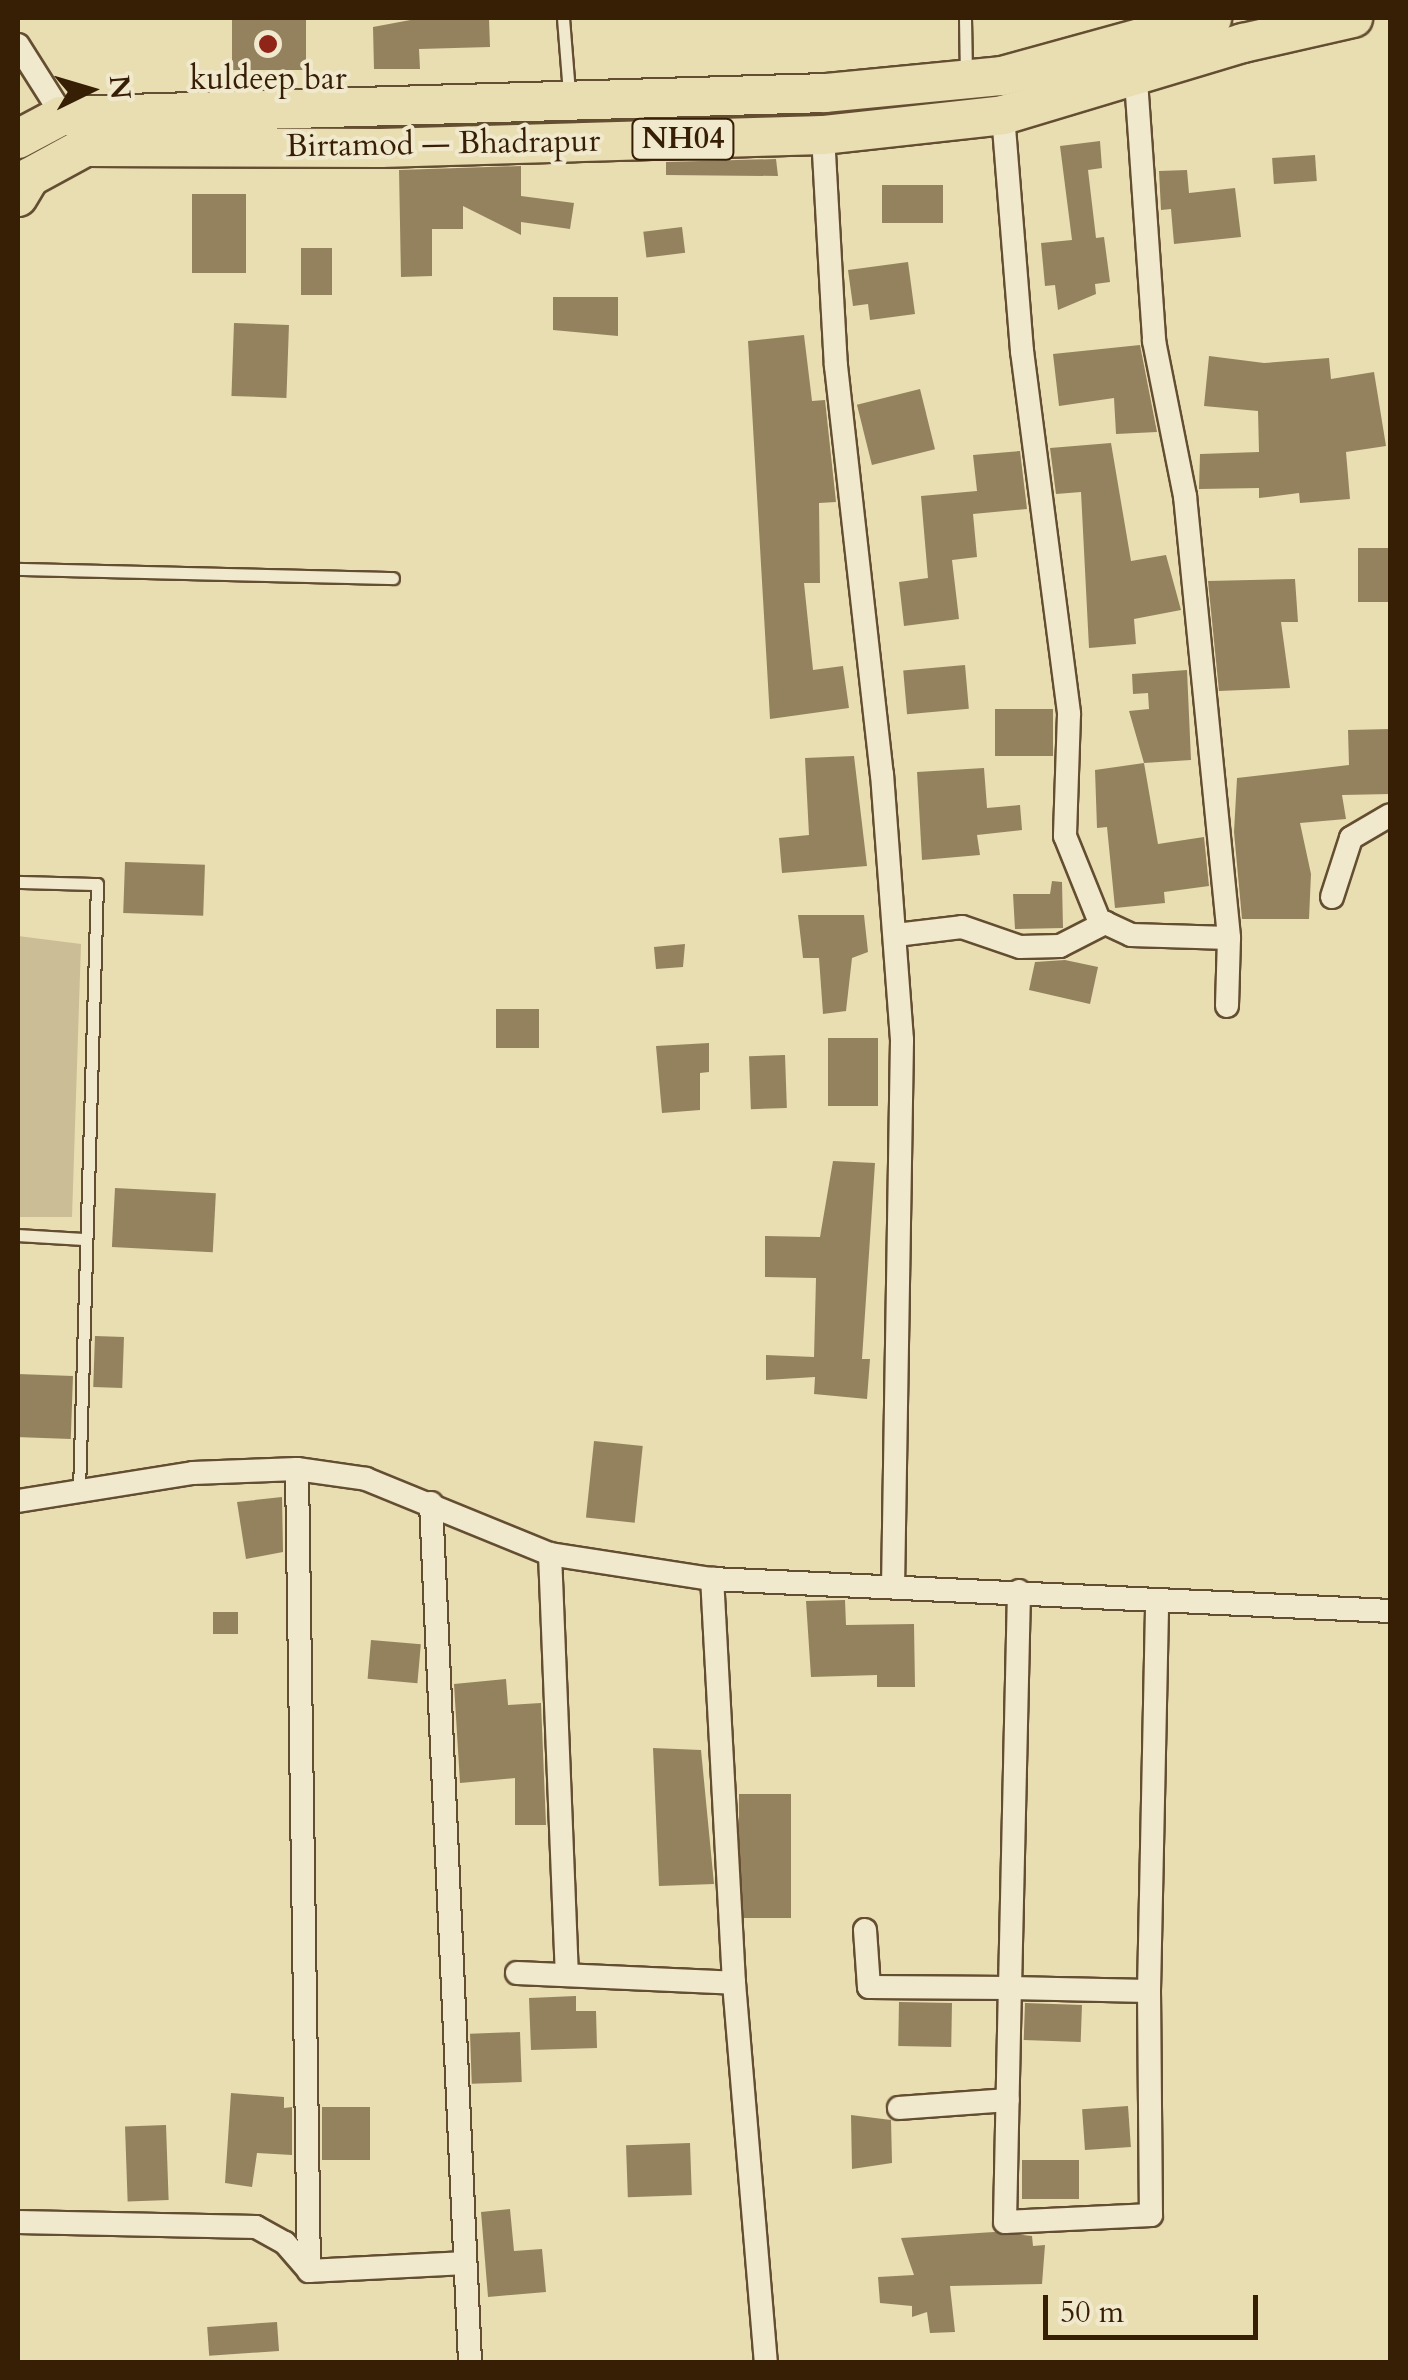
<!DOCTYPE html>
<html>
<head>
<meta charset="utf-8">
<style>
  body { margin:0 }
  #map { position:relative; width:1408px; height:2380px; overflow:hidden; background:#e9ddb2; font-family:Cardo,serif }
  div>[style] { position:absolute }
  .green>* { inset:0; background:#cbbd95 }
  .building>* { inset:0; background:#94825f; transform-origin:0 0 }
  .roads { filter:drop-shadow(2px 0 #644e31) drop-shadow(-2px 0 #644e31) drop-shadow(0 2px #644e31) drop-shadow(0 -2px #644e31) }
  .lane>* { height:11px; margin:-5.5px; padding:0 5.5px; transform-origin:5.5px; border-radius:5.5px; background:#f1e9cd }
  .street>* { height:22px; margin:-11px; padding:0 11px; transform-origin:11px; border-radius:11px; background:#f1e9cd }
  .primary>* { height:38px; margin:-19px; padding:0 19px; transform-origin:19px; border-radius:19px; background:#e9ddb2 }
  .dots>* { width:28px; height:28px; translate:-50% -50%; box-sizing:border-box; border:5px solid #f1e9cd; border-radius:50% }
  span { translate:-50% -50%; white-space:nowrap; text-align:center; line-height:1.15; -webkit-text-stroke:8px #f1e9cd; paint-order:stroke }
  .shield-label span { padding:2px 8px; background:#f1e9cd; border:2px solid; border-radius:8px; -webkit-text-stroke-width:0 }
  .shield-label { font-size:30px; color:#371f06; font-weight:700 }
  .poi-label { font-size:32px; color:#371f06 }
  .street-label { font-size:32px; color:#371f06 }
  .frame { position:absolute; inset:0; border:20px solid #371f06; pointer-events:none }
  .north { position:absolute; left:40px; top:40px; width:100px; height:100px; -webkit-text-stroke:8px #f1e9cd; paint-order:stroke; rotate:85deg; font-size:28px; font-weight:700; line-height:40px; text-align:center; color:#371f06 }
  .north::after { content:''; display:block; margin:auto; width:35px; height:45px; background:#371f06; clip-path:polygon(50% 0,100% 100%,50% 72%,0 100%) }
  .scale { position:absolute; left:1043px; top:2295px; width:215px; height:45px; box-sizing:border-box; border:5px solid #371f06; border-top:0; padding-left:12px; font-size:30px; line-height:35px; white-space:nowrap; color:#371f06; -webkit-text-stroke:8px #f1e9cd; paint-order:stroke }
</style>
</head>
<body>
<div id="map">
  <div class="green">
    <div style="clip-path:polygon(18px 936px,81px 944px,72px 1217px,18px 1217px)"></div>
  </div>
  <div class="building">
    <div style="left:232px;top:18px;width:74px;height:52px"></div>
    <div style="clip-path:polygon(421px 18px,489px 18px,490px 47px,419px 49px,420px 69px,374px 69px,373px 27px)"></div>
    <div style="clip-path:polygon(1100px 141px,1102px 168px,1088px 170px,1096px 238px,1104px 237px,1110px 282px,1095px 284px,1096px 294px,1058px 310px,1055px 285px,1045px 286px,1041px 243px,1072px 240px,1060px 146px)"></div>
    <div style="left:1315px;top:155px;width:26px;height:43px;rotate:86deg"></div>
    <div style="clip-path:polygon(776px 159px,778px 176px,666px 175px,666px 162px)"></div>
    <div style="clip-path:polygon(521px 166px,521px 196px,574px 203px,570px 229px,521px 222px,521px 235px,463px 206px,463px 229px,432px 229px,432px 276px,401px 277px,399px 170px)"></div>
    <div style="clip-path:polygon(1187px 170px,1189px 193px,1235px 188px,1241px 237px,1174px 244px,1171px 209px,1161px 210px,1159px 171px)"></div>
    <div style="left:882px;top:185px;width:61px;height:38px"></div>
    <div style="left:192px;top:194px;width:54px;height:79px"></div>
    <div style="left:682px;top:227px;width:26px;height:39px;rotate:83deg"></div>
    <div style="left:301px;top:248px;width:31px;height:47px"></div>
    <div style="clip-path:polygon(908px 262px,915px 314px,870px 320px,868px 304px,853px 306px,848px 270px)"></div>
    <div style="clip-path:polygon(553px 297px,618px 297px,618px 336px,553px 330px)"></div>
    <div style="left:234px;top:323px;width:55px;height:73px;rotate:2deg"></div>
    <div style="clip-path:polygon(804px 335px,812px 401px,825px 400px,836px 502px,819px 503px,820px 583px,804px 583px,813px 670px,843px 666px,849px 708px,770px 719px,748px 341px)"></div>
    <div style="clip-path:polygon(1140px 345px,1157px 432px,1116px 434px,1114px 398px,1059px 406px,1053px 354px)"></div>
    <div style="clip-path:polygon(1209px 356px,1264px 363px,1329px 358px,1331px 379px,1374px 372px,1386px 446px,1346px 452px,1350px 499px,1300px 503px,1299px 493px,1259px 498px,1259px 488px,1199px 489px,1200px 454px,1259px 452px,1258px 411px,1204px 406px)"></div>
    <div style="left:920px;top:389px;width:62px;height:65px;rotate:76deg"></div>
    <div style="clip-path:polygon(1111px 443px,1131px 561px,1166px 555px,1181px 610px,1134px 619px,1136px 644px,1089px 648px,1081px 492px,1056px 494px,1050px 448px)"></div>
    <div style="clip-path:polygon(1020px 451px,1027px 509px,973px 514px,977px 557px,952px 560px,959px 619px,904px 626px,899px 582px,928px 578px,921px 496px,977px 491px,973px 455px)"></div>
    <div style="left:1390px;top:548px;width:54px;height:32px;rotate:90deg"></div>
    <div style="clip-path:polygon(1295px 579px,1298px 622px,1281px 622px,1290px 688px,1219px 691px,1208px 581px)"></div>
    <div style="left:965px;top:665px;width:44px;height:62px;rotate:85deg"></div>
    <div style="clip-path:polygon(1187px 670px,1191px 760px,1144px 763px,1129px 711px,1149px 709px,1148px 693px,1133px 694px,1132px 674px)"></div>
    <div style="left:1053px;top:709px;width:47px;height:58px;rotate:90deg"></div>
    <div style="clip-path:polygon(1390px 729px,1390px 794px,1342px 795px,1346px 819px,1300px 823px,1311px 874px,1309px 919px,1242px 919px,1234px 832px,1237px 778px,1349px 765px,1348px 730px)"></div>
    <div style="clip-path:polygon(854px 756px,867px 866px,782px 873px,779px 838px,809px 835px,805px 758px)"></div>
    <div style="clip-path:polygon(1144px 763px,1158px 844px,1204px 837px,1209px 886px,1164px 892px,1165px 903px,1115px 908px,1107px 827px,1097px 828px,1095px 770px)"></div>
    <div style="clip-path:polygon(984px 768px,987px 808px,1020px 805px,1022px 830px,977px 835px,980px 855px,922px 860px,917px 772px)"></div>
    <div style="left:125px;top:862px;width:80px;height:51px;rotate:2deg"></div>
    <div style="clip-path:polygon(1052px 881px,1062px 882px,1063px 928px,1015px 929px,1013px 894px,1050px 894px)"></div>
    <div style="clip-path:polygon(798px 915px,864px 915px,868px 952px,852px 958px,846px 1011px,823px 1014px,819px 958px,803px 958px)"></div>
    <div style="clip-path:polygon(685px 944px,683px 967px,656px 969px,654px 947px)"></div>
    <div style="clip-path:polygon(1065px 960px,1098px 967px,1090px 1004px,1029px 990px,1035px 962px)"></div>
    <div style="left:496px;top:1009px;width:43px;height:39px"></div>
    <div style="left:828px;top:1038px;width:50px;height:68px"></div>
    <div style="clip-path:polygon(709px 1043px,709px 1072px,700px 1073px,700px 1110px,662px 1113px,656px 1046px)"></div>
    <div style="left:785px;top:1055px;width:53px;height:36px;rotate:88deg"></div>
    <div style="clip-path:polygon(833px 1161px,875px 1163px,862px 1359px,870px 1359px,867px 1399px,814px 1394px,815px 1377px,766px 1380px,766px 1355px,814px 1357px,816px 1278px,765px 1277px,765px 1236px,820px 1237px)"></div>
    <div style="left:115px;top:1188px;width:101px;height:59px;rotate:3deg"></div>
    <div style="left:95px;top:1336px;width:29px;height:51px;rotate:2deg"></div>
    <div style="left:18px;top:1374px;width:55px;height:63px;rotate:2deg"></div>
    <div style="left:594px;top:1441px;width:49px;height:77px;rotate:6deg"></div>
    <div style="clip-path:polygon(282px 1497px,283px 1552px,246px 1559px,237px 1502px)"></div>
    <div style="clip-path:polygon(845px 1600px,846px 1625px,914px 1624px,915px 1687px,877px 1687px,877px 1675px,811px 1677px,806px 1601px)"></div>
    <div style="left:213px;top:1612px;width:25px;height:22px"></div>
    <div style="left:371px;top:1640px;width:50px;height:39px;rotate:5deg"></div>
    <div style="clip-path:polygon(506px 1679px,508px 1705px,541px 1703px,546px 1825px,515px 1825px,515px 1778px,460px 1783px,454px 1684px)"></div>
    <div style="clip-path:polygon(653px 1748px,701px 1750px,714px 1884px,659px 1886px)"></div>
    <div style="left:739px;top:1794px;width:52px;height:124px"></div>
    <div style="clip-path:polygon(576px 1996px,576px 2011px,596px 2011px,597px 2048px,531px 2050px,529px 1998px)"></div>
    <div style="left:899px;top:2002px;width:53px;height:44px;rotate:1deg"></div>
    <div style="left:1025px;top:2003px;width:57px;height:37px;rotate:2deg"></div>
    <div style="left:520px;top:2032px;width:50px;height:50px;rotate:88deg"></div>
    <div style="clip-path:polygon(231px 2093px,284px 2097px,284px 2108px,292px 2107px,292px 2155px,257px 2153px,252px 2187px,225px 2183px)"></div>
    <div style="left:1128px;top:2106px;width:41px;height:46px;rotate:86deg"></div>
    <div style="left:322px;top:2107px;width:48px;height:53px"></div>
    <div style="clip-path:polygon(851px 2115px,891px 2120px,892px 2163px,852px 2169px)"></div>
    <div style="left:166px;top:2125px;width:75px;height:41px;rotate:88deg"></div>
    <div style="left:690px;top:2143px;width:52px;height:64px;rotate:88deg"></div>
    <div style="left:1022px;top:2160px;width:57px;height:39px"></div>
    <div style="clip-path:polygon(510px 2209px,514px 2251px,542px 2249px,546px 2292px,488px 2297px,481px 2212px)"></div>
    <div style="clip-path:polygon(994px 2232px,1032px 2236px,1033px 2246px,1045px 2245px,1042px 2284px,950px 2286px,955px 2332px,930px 2333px,927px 2312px,912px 2317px,912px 2306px,880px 2303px,878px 2277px,914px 2275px,901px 2238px)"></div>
    <div style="left:277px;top:2322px;width:29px;height:70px;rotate:86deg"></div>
  </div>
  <div class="roads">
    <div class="lane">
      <div style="left:563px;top:18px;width:75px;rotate:85.4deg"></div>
      <div style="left:965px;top:18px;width:55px;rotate:89deg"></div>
      <div style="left:18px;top:569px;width:375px;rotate:1.4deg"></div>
      <div style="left:18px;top:882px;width:79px;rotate:1.5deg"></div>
      <div style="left:97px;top:884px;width:607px;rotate:91.7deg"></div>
      <div style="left:18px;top:1235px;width:64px;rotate:3.6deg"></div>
    </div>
    <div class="street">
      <div style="left:18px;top:45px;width:93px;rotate:57.7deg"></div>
      <div style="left:1135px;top:66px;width:276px;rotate:86deg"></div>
      <div style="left:1154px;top:341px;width:158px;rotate:78.7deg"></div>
      <div style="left:1185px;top:496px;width:444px;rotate:84.3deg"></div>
      <div style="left:1229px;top:938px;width:68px;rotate:91.7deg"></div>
      <div style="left:1003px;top:115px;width:237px;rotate:85.4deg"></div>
      <div style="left:1022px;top:351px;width:366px;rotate:82.6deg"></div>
      <div style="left:1069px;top:714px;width:122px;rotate:91.9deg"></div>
      <div style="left:1065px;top:836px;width:91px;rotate:68deg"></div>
      <div style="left:1099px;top:920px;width:35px;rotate:25deg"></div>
      <div style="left:1131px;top:935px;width:98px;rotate:1.8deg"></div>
      <div style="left:823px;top:135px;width:231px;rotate:86.8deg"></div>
      <div style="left:836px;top:366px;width:411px;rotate:83.6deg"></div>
      <div style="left:882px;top:774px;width:267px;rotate:85.7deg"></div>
      <div style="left:902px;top:1040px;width:546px;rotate:90.94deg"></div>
      <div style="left:1332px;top:897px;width:62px;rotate:-72.1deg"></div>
      <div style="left:1351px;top:838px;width:45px;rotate:-30.5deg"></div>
      <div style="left:896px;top:935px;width:66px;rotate:-6.9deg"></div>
      <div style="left:962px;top:927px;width:61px;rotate:19deg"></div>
      <div style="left:1020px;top:947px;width:40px;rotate:-1.4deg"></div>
      <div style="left:1060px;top:946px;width:51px;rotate:-27.1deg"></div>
      <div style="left:18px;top:1501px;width:177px;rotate:-9.1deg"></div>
      <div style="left:193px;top:1473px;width:104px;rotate:-2.2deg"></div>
      <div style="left:297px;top:1469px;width:70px;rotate:8.2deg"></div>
      <div style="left:366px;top:1479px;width:199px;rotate:22.2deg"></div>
      <div style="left:550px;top:1554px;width:164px;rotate:8.8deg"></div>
      <div style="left:712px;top:1579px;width:679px;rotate:2.7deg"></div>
      <div style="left:431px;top:1503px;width:860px;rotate:87.4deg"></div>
      <div style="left:550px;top:1554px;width:421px;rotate:87.7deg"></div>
      <div style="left:865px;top:1930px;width:57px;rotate:86deg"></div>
      <div style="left:869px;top:1987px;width:141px;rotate:0.4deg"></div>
      <div style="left:1010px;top:1988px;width:397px;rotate:-88.7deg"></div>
      <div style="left:517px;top:1973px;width:217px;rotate:2.6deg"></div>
      <div style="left:734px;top:1983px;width:405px;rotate:-93.1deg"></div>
      <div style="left:734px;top:1983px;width:380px;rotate:85.2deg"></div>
      <div style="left:1010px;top:1988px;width:139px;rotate:1.2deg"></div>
      <div style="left:1149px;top:1991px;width:224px;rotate:89.5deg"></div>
      <div style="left:1151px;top:2215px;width:146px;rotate:177.3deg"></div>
      <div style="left:1005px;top:2222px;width:234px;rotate:-88.8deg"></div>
      <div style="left:1149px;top:1991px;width:389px;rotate:-88.8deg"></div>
      <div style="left:899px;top:2108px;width:109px;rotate:-4.2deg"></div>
      <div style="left:18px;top:2222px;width:238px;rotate:1.2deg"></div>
      <div style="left:256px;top:2227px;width:33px;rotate:29deg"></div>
      <div style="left:285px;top:2243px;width:37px;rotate:49deg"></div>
      <div style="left:309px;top:2271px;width:802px;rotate:-90.86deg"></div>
      <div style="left:309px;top:2271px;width:156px;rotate:-2.9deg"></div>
    </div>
    <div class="primary">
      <div style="left:18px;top:139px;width:49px;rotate:-28.1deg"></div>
      <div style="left:61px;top:116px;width:764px;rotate:-1.72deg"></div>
      <div style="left:825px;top:93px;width:178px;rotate:-5.5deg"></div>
      <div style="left:1002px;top:76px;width:218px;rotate:-15.4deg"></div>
      <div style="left:18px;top:197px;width:23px;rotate:-59deg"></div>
      <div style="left:30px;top:177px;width:63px;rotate:-28.6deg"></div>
      <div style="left:85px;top:147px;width:296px;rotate:0.2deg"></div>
      <div style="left:381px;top:148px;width:442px;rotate:-1.7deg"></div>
      <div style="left:823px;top:135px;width:181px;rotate:-6.3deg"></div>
      <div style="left:1003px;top:115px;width:251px;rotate:-16.7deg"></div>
      <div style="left:1243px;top:43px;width:113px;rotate:-12.8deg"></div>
    </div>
  </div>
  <div class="dots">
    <div style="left:268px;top:44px;background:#8f2418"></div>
  </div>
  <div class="shield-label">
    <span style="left:683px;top:139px">NH04</span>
  </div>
  <div class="poi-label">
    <span style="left:268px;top:79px">kuldeep bar</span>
  </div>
  <div class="street-label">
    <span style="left:443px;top:144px;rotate:-1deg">Birtamod — Bhadrapur</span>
  </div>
  <div class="frame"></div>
  <div class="north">N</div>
  <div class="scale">50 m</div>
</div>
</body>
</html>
